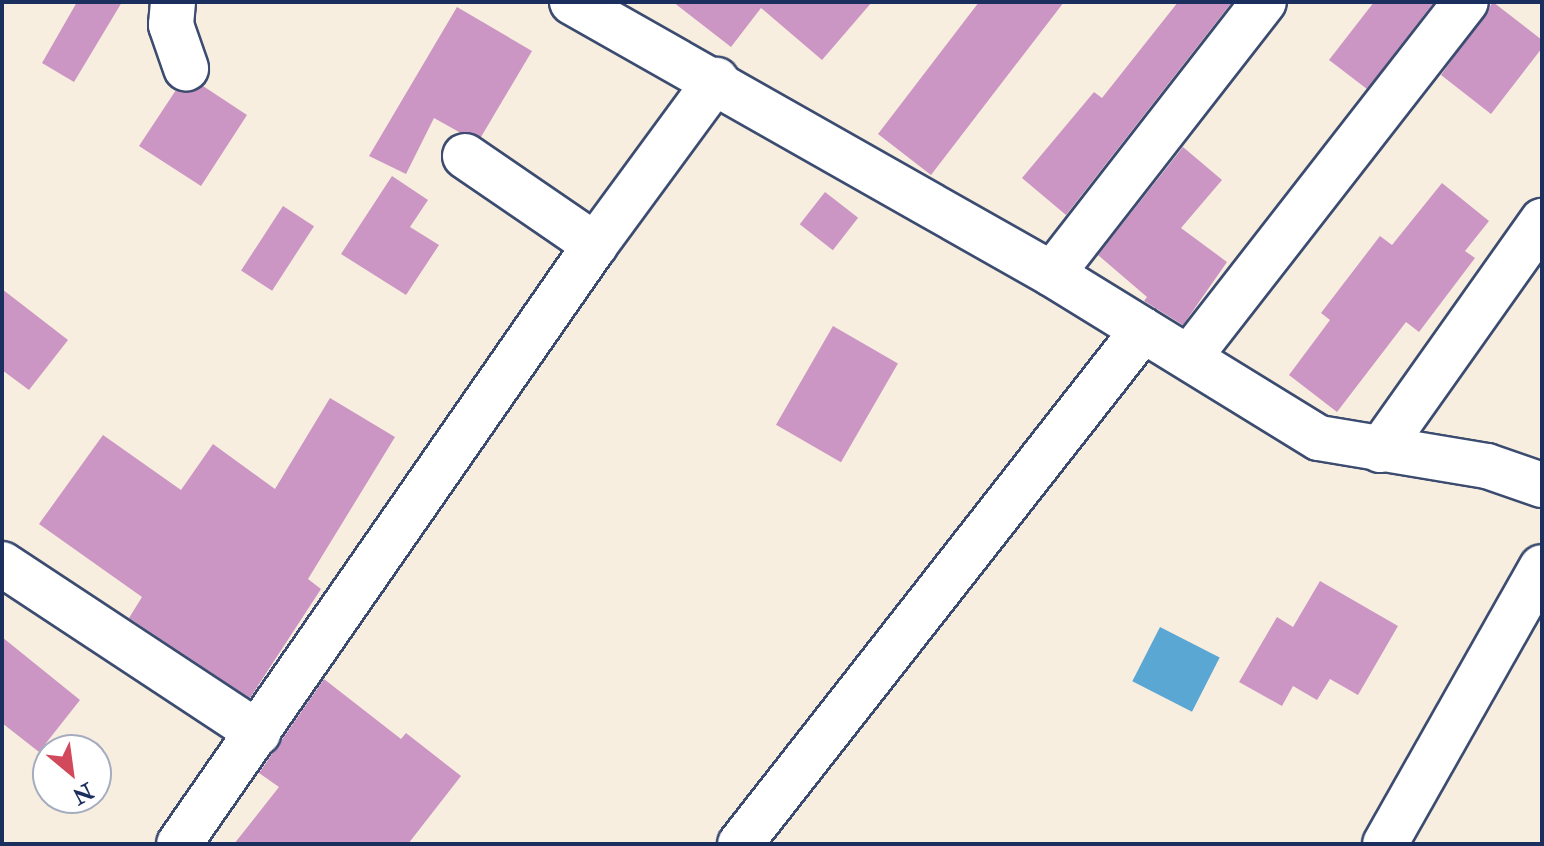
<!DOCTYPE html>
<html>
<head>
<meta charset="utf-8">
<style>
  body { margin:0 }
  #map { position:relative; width:1544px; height:846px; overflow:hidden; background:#f8eedf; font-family:"IM FELL Double Pica",serif }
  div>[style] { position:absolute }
  .water>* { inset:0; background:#5aa7d3; transform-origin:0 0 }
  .building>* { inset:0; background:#cb96c4; transform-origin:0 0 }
  .roads { filter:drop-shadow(2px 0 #3c4c71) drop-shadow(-2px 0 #3c4c71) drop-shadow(0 2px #3c4c71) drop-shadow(0 -2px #3c4c71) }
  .minor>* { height:44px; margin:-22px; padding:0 22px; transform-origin:22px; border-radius:22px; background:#fff }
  span { translate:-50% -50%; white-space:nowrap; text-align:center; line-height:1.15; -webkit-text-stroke:6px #fff; paint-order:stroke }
  .frame { position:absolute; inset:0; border:4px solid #1b2f5e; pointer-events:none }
  .north { position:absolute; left:32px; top:734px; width:80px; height:80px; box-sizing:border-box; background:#fff; border:2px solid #a4acbf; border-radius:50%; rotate:151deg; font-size:22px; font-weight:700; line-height:32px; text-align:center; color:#1b2f5e }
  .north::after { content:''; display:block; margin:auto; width:28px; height:36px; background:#d1495b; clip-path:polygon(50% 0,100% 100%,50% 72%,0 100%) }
</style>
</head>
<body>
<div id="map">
  <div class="water">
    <div style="left:1160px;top:627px;width:67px;height:61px;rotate:27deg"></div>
  </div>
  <div class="building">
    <div style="clip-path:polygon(77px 2px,122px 2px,74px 82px,42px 63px)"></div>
    <div style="clip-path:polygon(673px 2px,872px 2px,822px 60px,761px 8px,731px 47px)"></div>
    <div style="clip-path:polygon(979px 2px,1064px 2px,931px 175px,878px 134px)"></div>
    <div style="clip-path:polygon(1178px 2px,1232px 2px,1066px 215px,1022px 178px,1094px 92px,1102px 98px)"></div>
    <div style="clip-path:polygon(1374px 2px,1434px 2px,1367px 89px,1329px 60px)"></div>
    <div style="clip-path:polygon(1493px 2px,1542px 40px,1542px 48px,1491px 114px,1441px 75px)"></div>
    <div style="clip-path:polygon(457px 7px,532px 51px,481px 137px,459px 132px,434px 118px,406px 174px,369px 156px)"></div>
    <div style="clip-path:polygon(203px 86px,247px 115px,201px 186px,139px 146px,176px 90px,193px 92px)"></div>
    <div style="clip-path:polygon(1183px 147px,1222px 180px,1181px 228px,1227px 262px,1183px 325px,1144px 301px,1147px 297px,1098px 255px)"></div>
    <div style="clip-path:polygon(392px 176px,428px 200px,410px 227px,439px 245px,406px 295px,341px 254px)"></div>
    <div style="clip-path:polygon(1442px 183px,1489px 221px,1465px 251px,1475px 258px,1419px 332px,1406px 322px,1337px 412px,1289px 375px,1330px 320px,1321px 313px,1380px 236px,1392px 245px)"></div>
    <div style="left:825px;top:192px;width:42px;height:41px;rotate:38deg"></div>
    <div style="left:283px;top:206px;width:37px;height:77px;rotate:33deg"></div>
    <div style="clip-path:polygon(2px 289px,68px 340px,29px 390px,2px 370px)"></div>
    <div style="left:833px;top:326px;width:75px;height:114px;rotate:30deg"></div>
    <div style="clip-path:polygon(330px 398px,395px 437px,308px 579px,321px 589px,250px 698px,129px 618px,142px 597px,39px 524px,103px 435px,181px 490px,213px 444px,275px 489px)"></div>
    <div style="clip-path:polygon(1320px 581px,1398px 626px,1358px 695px,1330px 679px,1317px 700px,1293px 686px,1282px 706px,1239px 682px,1277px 617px,1293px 627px)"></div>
    <div style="clip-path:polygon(2px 637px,80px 700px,39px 752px,2px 723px)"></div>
    <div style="clip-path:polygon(324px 679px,401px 739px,406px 733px,461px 776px,408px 844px,234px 844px,279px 787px,259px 773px)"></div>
  </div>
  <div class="roads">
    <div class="minor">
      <div style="left:173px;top:2px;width:23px;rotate:95deg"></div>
      <div style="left:171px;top:25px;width:46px;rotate:70.8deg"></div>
      <div style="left:572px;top:2px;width:552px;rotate:29.54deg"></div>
      <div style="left:1052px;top:274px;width:313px;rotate:31.6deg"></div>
      <div style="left:1319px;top:438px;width:170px;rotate:9.5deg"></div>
      <div style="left:1487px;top:466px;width:58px;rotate:19.1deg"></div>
      <div style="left:465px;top:156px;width:158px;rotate:34.4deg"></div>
      <div style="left:1052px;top:274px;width:345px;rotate:-52.1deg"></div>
      <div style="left:1190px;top:356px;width:449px;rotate:-52.1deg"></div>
      <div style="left:1380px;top:450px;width:281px;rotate:-54.7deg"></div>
      <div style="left:2px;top:564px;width:307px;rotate:33.4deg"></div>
      <div style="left:179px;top:844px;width:729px;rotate:-55.22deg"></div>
      <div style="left:595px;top:245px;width:205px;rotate:-53.7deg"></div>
      <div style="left:740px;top:844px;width:653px;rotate:-51.9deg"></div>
      <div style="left:1385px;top:844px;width:318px;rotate:-60.5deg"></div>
    </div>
  </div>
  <div class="frame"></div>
  <div class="north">N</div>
</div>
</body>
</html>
